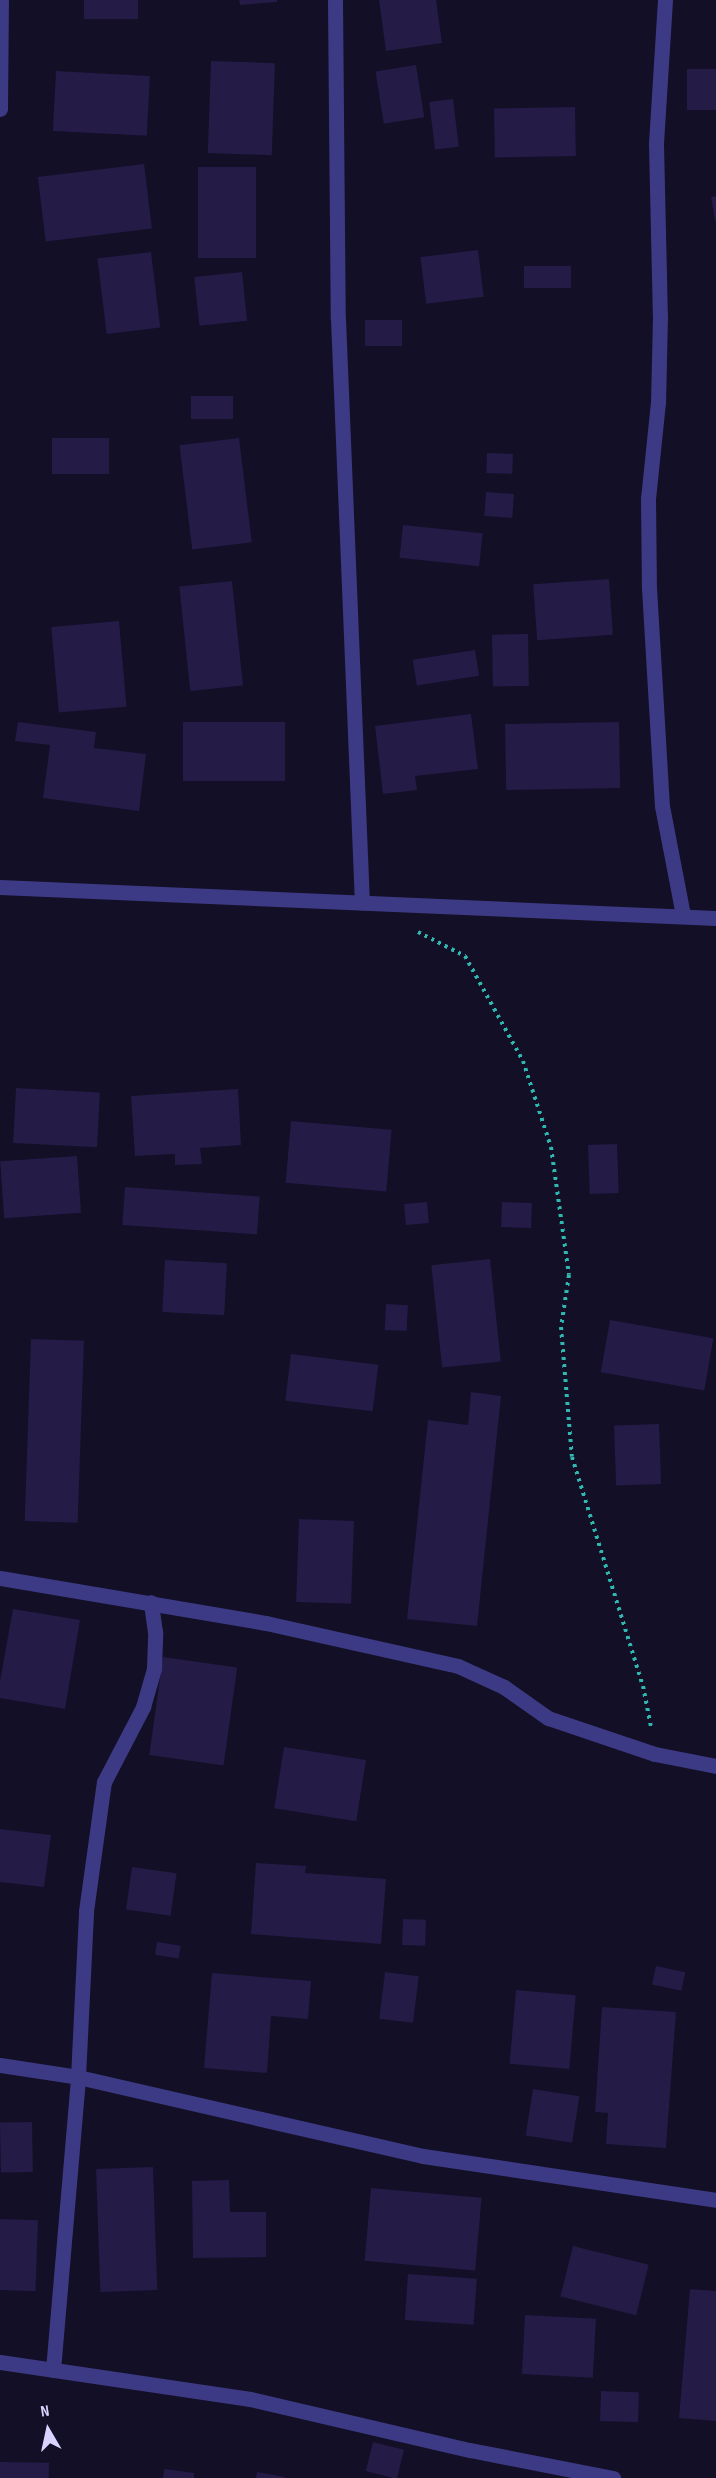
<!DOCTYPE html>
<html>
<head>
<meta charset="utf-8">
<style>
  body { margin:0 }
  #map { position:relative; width:716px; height:2478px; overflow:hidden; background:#130f26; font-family:"Sofia Sans Condensed",sans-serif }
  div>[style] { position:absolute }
  .building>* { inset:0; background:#241b47; transform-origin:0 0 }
  .path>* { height:4px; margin-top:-2px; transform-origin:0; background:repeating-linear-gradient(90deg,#2fb8b0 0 3px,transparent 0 7.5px) }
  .minor>* { height:15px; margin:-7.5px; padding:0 7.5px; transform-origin:7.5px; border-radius:7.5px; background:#3d3a85 }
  span { translate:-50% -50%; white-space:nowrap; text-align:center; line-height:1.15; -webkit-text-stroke:5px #130f26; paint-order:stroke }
  .north { position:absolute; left:18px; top:2400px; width:60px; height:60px; -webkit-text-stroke:4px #130f26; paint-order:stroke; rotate:351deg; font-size:16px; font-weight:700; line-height:24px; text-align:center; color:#d9d4ff }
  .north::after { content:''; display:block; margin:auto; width:21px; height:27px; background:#d9d4ff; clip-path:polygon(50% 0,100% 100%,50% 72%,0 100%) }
</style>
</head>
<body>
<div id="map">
  <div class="building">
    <div style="left:84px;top:0;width:54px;height:19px"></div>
    <div style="clip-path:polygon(239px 0,277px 0,277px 2px,240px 5px)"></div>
    <div style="clip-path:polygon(379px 0,436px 0,442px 43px,386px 51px)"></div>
    <div style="left:211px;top:61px;width:64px;height:92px;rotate:2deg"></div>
    <div style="left:416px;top:65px;width:53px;height:41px;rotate:81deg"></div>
    <div style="left:687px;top:69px;width:29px;height:41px"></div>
    <div style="left:56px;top:71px;width:94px;height:60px;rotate:3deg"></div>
    <div style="left:453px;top:99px;width:48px;height:24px;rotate:83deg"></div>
    <div style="left:575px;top:107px;width:49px;height:81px;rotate:89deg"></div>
    <div style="left:144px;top:164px;width:65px;height:107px;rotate:83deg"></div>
    <div style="left:198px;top:167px;width:58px;height:91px"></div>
    <div style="clip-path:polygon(716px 196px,716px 220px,715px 220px,711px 197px)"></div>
    <div style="left:478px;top:250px;width:47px;height:58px;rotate:83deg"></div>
    <div style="left:151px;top:252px;width:76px;height:54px;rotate:83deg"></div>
    <div style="left:524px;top:266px;width:47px;height:22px"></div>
    <div style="left:242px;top:272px;width:49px;height:48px;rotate:84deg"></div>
    <div style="left:365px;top:320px;width:37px;height:26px"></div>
    <div style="left:191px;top:396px;width:42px;height:23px"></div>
    <div style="left:52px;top:438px;width:57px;height:36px"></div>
    <div style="left:239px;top:438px;width:105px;height:60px;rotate:83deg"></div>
    <div style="left:487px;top:453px;width:26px;height:20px;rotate:2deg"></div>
    <div style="left:486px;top:492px;width:28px;height:24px;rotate:4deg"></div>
    <div style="left:403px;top:525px;width:80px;height:33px;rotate:6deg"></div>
    <div style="left:609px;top:579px;width:56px;height:76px;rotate:86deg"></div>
    <div style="left:232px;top:581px;width:105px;height:53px;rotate:84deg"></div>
    <div style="left:119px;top:621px;width:86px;height:68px;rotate:85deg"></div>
    <div style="left:528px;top:634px;width:52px;height:36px;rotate:89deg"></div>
    <div style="left:475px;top:650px;width:26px;height:63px;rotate:81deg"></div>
    <div style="clip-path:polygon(471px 714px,478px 769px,415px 776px,417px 790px,383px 794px,375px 726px)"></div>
    <div style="clip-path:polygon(18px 722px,96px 732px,94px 748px,146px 754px,139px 811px,43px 798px,50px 745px,15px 741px)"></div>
    <div style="left:183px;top:722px;width:102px;height:59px"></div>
    <div style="left:619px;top:722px;width:66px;height:114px;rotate:89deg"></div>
    <div style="left:16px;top:1088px;width:84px;height:55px;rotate:3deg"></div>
    <div style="clip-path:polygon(238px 1089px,241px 1145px,200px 1148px,202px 1164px,175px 1165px,175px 1154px,135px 1156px,131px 1096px)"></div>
    <div style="left:291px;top:1121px;width:101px;height:62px;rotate:5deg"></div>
    <div style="left:617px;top:1144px;width:49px;height:29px;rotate:88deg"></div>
    <div style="left:77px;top:1156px;width:57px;height:77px;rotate:86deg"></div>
    <div style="left:125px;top:1187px;width:135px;height:38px;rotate:4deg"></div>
    <div style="left:427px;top:1202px;width:21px;height:23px;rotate:85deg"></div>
    <div style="left:502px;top:1202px;width:30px;height:25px;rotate:2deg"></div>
    <div style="left:490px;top:1259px;width:103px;height:59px;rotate:84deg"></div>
    <div style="left:165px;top:1260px;width:62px;height:52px;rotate:3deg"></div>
    <div style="left:386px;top:1304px;width:22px;height:26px;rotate:3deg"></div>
    <div style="left:610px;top:1320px;width:105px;height:53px;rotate:10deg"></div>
    <div style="left:31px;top:1339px;width:53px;height:182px;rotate:2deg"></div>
    <div style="left:291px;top:1354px;width:88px;height:47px;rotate:7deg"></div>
    <div style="clip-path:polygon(471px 1392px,501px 1396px,477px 1626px,407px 1619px,428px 1420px,468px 1425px)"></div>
    <div style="left:659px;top:1424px;width:60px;height:45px;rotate:88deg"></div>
    <div style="left:299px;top:1519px;width:55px;height:83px;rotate:2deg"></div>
    <div style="clip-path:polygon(13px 1609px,80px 1620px,65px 1709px,0 1698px,0 1681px)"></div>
    <div style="left:163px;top:1657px;width:75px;height:99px;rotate:8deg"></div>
    <div style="left:284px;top:1747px;width:83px;height:62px;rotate:9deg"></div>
    <div style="clip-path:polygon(0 1829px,51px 1835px,44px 1887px,0 1882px)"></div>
    <div style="clip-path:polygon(256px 1863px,306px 1866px,305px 1873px,386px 1879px,381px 1944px,251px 1934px)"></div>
    <div style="left:132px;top:1867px;width:45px;height:43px;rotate:8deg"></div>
    <div style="left:403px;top:1919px;width:23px;height:26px;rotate:2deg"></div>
    <div style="left:157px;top:1942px;width:24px;height:13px;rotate:9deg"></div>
    <div style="left:656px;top:1966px;width:30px;height:19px;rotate:12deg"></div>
    <div style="left:385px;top:1972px;width:34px;height:47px;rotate:7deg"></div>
    <div style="clip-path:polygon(212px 1973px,311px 1981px,308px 2019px,271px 2016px,267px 2073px,204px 2068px)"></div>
    <div style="left:516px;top:1990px;width:60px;height:74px;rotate:5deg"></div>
    <div style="clip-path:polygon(602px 2007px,676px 2012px,666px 2148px,606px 2144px,608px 2113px,595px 2112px)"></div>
    <div style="left:533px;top:2089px;width:47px;height:47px;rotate:9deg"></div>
    <div style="left:32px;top:2122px;width:50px;height:32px;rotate:89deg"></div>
    <div style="left:153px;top:2167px;width:123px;height:57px;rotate:88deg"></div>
    <div style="clip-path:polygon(229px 2180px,230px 2212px,266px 2212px,266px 2257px,193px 2258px,192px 2181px)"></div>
    <div style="left:371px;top:2188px;width:111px;height:73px;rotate:5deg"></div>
    <div style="left:0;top:2219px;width:38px;height:71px;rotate:2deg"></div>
    <div style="left:573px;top:2246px;width:78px;height:52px;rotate:14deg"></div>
    <div style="left:408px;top:2274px;width:69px;height:46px;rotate:4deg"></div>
    <div style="clip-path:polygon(690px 2289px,716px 2291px,716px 2421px,679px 2418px)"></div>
    <div style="left:525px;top:2315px;width:71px;height:59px;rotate:3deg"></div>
    <div style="left:601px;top:2391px;width:38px;height:30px;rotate:2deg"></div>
    <div style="left:373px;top:2442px;width:32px;height:30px;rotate:14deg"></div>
    <div style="left:0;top:2462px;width:49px;height:16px;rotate:1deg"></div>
    <div style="clip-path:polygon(164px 2469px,194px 2473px,194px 2478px,163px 2478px)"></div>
    <div style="clip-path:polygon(257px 2472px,285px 2477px,284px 2478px,256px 2478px)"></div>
  </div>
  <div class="path">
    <div style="left:418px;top:932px;width:53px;rotate:27.1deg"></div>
    <div style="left:465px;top:956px;width:120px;rotate:61.1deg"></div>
    <div style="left:523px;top:1061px;width:90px;rotate:72deg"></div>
    <div style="left:551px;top:1147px;width:129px;rotate:82deg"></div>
    <div style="left:569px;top:1275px;width:53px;rotate:98.7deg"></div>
    <div style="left:561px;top:1327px;width:130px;rotate:85.2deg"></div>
    <div style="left:572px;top:1457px;width:240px;rotate:72.8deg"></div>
    <div style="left:643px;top:1686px;width:42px;rotate:79deg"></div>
  </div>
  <div class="minor">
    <div style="left:335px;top:0;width:319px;rotate:89.5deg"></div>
    <div style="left:338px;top:319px;width:584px;rotate:87.65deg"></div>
    <div style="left:665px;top:0;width:144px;rotate:93.6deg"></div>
    <div style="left:656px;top:144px;width:172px;rotate:88.7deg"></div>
    <div style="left:660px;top:316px;width:86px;rotate:91.3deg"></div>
    <div style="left:658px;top:402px;width:97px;rotate:95.9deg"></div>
    <div style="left:648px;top:498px;width:90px;rotate:89.4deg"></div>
    <div style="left:649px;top:588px;width:218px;rotate:86.6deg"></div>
    <div style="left:662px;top:806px;width:111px;rotate:79.1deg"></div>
    <div style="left:0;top:109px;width:109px;rotate:-89.5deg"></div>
    <div style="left:0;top:887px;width:717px;rotate:2.48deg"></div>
    <div style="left:0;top:1578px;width:270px;rotate:9.6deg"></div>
    <div style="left:266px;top:1623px;width:197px;rotate:12.6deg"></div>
    <div style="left:458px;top:1666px;width:51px;rotate:24.5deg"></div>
    <div style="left:504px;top:1687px;width:54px;rotate:35.2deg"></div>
    <div style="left:548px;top:1718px;width:113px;rotate:18.6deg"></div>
    <div style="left:655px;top:1754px;width:62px;rotate:11.1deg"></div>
    <div style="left:0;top:2065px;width:79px;rotate:8.7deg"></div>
    <div style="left:78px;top:2077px;width:354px;rotate:12.9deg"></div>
    <div style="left:423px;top:2156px;width:296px;rotate:8.5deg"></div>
    <div style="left:0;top:2362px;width:253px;rotate:8.4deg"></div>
    <div style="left:250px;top:2399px;width:226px;rotate:13.1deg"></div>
    <div style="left:470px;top:2450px;width:146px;rotate:11.1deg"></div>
    <div style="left:53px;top:2370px;width:294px;rotate:-85.1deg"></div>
    <div style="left:78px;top:2077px;width:166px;rotate:-87.2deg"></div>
    <div style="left:86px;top:1911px;width:130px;rotate:-82.1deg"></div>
    <div style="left:104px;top:1782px;width:85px;rotate:-62.5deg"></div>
    <div style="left:143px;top:1707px;width:40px;rotate:-74deg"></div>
    <div style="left:154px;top:1669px;width:37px;rotate:-88deg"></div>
    <div style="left:155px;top:1632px;width:30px;rotate:-98deg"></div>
  </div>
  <div class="north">N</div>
</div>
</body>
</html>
